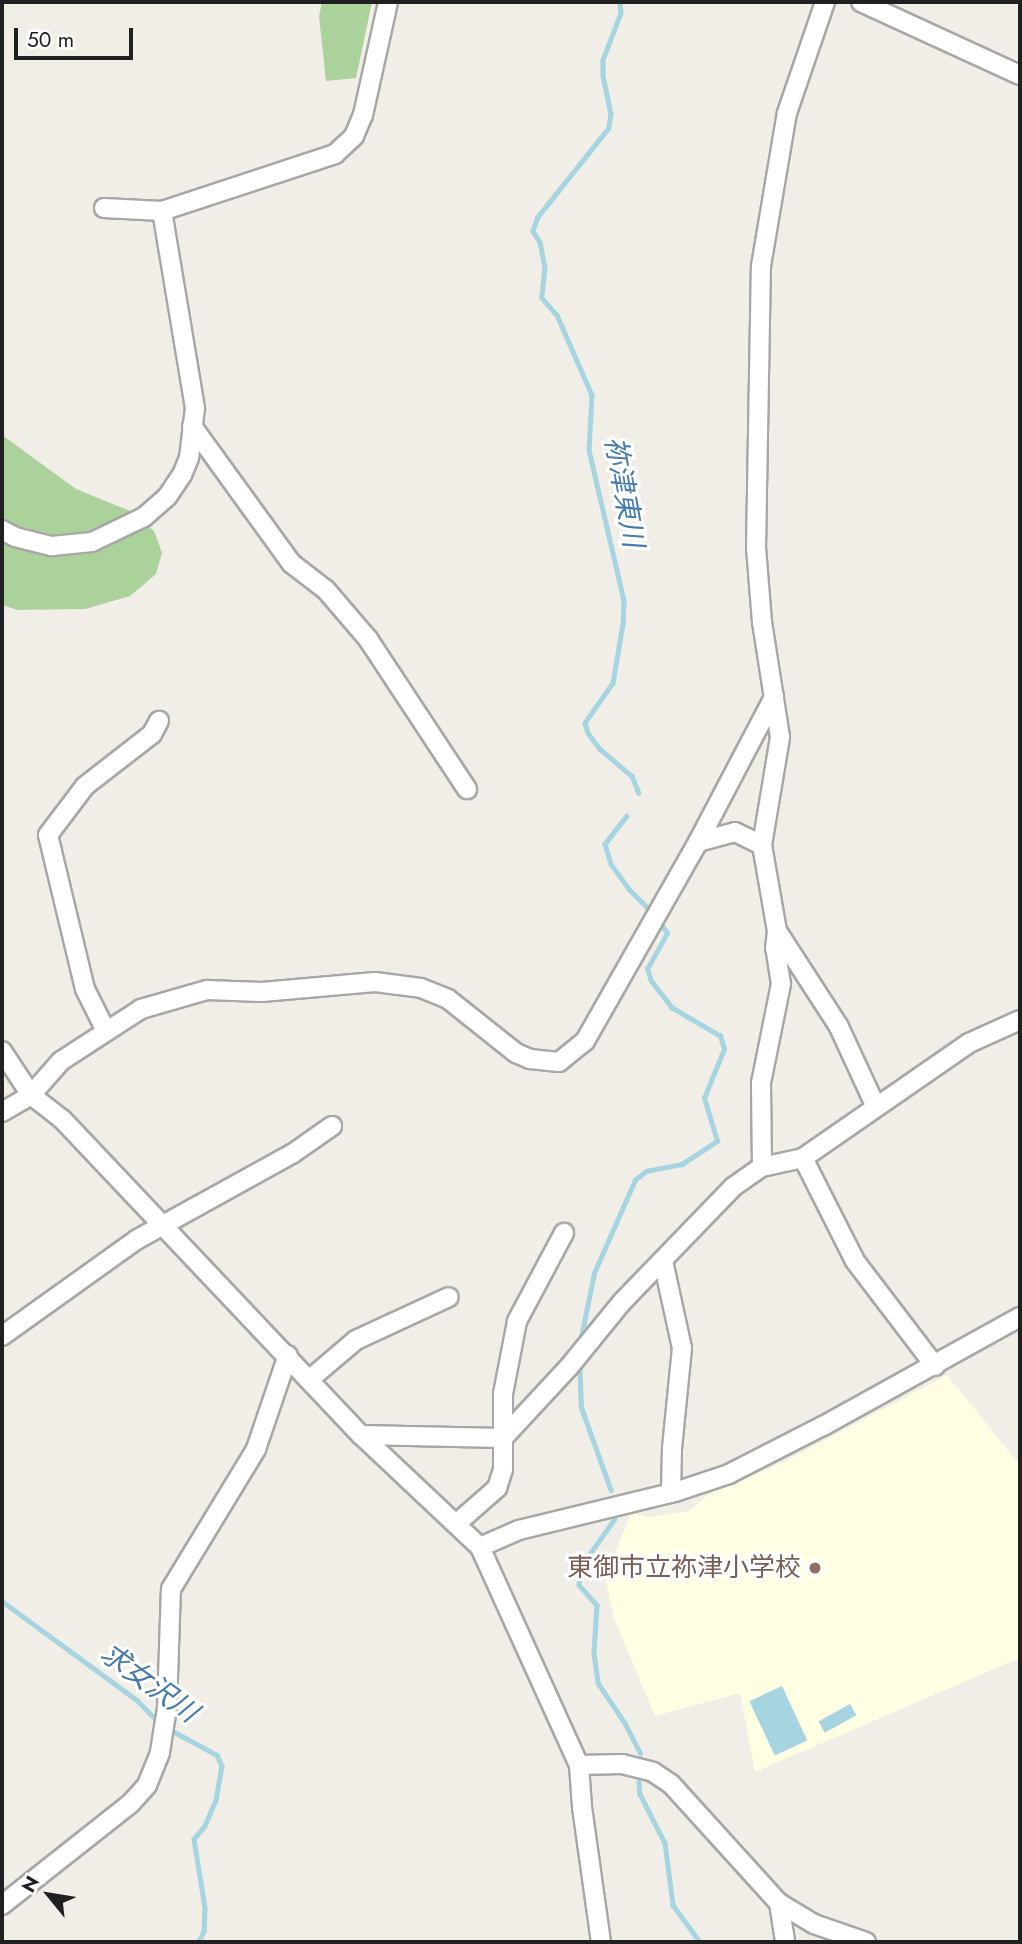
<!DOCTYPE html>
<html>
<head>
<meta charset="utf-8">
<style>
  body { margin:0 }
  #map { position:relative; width:1022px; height:1944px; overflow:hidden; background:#f1ede7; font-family:Jost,"Noto Sans JP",sans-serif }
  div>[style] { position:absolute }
  .education>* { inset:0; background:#fffee2 }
  .forest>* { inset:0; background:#abd29a }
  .water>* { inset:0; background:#a6d4e0; transform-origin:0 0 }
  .stream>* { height:4.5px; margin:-2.25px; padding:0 2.25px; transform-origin:2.25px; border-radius:2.25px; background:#a6d4e0 }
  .roads { filter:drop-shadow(2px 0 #a7a7a7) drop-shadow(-2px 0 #a7a7a7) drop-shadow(0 2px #a7a7a7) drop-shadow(0 -2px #a7a7a7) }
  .street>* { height:18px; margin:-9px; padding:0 9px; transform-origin:9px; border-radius:9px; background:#fff }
  .dots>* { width:19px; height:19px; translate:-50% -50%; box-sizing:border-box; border:4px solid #fff; border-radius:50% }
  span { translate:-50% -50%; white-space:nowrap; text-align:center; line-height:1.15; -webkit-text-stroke:6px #fff; paint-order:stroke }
  .education-label { font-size:26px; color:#785e54 }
  .right { translate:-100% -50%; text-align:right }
  .water-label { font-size:28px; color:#457aac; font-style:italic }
  .frame { position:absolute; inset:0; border:4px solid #202020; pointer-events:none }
  .north { position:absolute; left:14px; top:1860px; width:70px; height:70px; -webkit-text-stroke:5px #fff; paint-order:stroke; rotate:300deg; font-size:19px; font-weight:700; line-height:28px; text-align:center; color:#202020 }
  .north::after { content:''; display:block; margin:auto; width:24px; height:32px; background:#202020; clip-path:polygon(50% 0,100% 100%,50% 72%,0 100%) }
  .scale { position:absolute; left:14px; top:28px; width:119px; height:32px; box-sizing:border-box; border:4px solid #202020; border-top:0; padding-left:9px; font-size:21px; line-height:24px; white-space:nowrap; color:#202020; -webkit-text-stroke:5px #fff; paint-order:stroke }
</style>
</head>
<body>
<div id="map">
  <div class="education">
    <div style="clip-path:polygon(947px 1375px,1020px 1465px,1020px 1658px,755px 1772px,740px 1693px,655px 1716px,614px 1618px,605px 1578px,631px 1513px,649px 1517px,689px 1511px,709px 1494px,786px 1461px)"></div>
  </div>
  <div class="forest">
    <div style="clip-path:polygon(322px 2px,372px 2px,356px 78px,326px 81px,319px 16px)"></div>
    <div style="clip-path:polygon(2px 435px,76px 489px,130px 511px,154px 531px,162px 553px,156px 574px,130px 596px,85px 609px,18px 610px,2px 605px)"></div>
  </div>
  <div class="water">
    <div style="left:782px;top:1686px;width:60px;height:36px;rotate:65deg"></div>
    <div style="left:850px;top:1704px;width:13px;height:36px;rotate:61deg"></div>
  </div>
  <div class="stream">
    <div style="left:620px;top:2px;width:11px;rotate:85deg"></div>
    <div style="left:621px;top:13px;width:50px;rotate:111deg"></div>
    <div style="left:603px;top:60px;width:16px;rotate:90deg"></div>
    <div style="left:603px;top:76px;width:38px;rotate:78deg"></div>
    <div style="left:611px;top:113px;width:15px;rotate:98deg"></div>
    <div style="left:609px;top:128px;width:114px;rotate:128.6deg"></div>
    <div style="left:538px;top:217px;width:15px;rotate:110deg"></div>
    <div style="left:533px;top:231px;width:13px;rotate:58deg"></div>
    <div style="left:540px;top:242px;width:25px;rotate:79deg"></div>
    <div style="left:545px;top:267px;width:31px;rotate:96deg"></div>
    <div style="left:542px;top:298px;width:23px;rotate:49deg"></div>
    <div style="left:557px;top:315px;width:87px;rotate:66.4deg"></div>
    <div style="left:592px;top:395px;width:55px;rotate:93.1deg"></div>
    <div style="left:589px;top:450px;width:154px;rotate:76.9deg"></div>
    <div style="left:624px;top:600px;width:24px;rotate:92deg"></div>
    <div style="left:623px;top:624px;width:60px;rotate:99.6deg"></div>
    <div style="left:613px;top:683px;width:49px;rotate:125deg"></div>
    <div style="left:585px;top:723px;width:10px;rotate:73deg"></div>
    <div style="left:588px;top:733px;width:20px;rotate:53deg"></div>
    <div style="left:600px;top:749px;width:42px;rotate:40.2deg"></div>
    <div style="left:632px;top:776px;width:18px;rotate:68deg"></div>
    <div style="left:627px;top:816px;width:36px;rotate:128deg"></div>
    <div style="left:605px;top:844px;width:21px;rotate:73deg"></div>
    <div style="left:611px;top:864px;width:31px;rotate:54deg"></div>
    <div style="left:629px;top:889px;width:27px;rotate:45deg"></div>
    <div style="left:580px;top:1342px;width:70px;rotate:-78.5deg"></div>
    <div style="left:594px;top:1273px;width:102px;rotate:-66.2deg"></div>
    <div style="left:635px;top:1180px;width:14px;rotate:-39deg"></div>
    <div style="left:646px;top:1171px;width:37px;rotate:-11deg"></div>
    <div style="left:682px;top:1164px;width:42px;rotate:-33.3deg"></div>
    <div style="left:717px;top:1141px;width:45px;rotate:-106.8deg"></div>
    <div style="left:704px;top:1098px;width:53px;rotate:-67.8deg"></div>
    <div style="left:724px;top:1049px;width:14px;rotate:-107deg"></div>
    <div style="left:720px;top:1036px;width:56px;rotate:-149.7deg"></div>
    <div style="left:672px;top:1008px;width:34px;rotate:-128deg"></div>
    <div style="left:651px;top:981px;width:13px;rotate:-108deg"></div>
    <div style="left:647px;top:969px;width:41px;rotate:-60.9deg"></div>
    <div style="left:667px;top:933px;width:10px;rotate:-127deg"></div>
    <div style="left:580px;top:1368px;width:38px;rotate:88deg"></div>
    <div style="left:581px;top:1406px;width:89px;rotate:70.3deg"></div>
    <div style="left:615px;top:1519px;width:60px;rotate:125.5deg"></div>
    <div style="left:580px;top:1568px;width:17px;rotate:93deg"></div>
    <div style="left:579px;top:1585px;width:27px;rotate:48deg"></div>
    <div style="left:597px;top:1605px;width:48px;rotate:93.6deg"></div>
    <div style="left:594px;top:1653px;width:30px;rotate:82deg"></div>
    <div style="left:598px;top:1683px;width:48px;rotate:56deg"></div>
    <div style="left:625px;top:1723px;width:34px;rotate:63deg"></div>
    <div style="left:2px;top:1601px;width:167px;rotate:36.3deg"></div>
    <div style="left:137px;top:1700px;width:30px;rotate:46deg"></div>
    <div style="left:169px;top:1729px;width:55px;rotate:28.4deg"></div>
    <div style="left:217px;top:1755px;width:12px;rotate:66deg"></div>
    <div style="left:222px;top:1766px;width:35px;rotate:100deg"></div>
    <div style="left:216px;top:1800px;width:28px;rotate:113deg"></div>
    <div style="left:205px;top:1826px;width:17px;rotate:130deg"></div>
    <div style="left:194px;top:1839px;width:70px;rotate:80.9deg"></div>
    <div style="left:205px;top:1908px;width:23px;rotate:92deg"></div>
    <div style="left:204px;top:1931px;width:12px;rotate:114deg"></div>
    <div style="left:639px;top:1782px;width:12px;rotate:85deg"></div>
    <div style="left:640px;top:1794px;width:55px;rotate:63deg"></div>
    <div style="left:665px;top:1843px;width:63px;rotate:82.6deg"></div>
    <div style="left:673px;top:1905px;width:46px;rotate:53.9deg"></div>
  </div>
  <div class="roads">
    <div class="street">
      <div style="left:861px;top:2px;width:175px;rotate:24.7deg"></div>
      <div style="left:104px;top:208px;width:58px;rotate:3deg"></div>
      <div style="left:162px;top:211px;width:182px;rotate:-18.2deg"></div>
      <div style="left:335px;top:154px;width:26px;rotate:-43deg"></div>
      <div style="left:354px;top:136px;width:23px;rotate:-67deg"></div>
      <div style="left:363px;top:115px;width:116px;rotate:-77.5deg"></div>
      <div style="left:192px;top:426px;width:169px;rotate:54.1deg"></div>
      <div style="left:291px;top:563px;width:44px;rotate:37.6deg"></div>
      <div style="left:326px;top:590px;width:65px;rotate:49.4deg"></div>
      <div style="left:368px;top:639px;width:180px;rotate:56.6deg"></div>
      <div style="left:2px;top:530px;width:15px;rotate:28deg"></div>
      <div style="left:15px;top:537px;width:38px;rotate:14deg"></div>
      <div style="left:52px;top:546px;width:40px;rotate:-5.7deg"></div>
      <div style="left:92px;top:542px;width:58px;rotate:-25.7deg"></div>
      <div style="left:144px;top:517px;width:30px;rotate:-41deg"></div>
      <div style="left:167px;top:497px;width:27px;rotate:-56deg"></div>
      <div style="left:182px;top:475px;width:18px;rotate:-68deg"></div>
      <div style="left:189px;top:458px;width:50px;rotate:-83.2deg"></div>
      <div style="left:195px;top:408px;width:200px;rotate:-99.5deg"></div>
      <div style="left:698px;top:842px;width:38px;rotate:-15deg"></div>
      <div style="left:735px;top:832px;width:30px;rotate:26deg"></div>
      <div style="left:777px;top:931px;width:114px;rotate:57.1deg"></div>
      <div style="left:839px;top:1027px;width:88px;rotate:65.2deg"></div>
      <div style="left:106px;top:1031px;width:47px;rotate:-116.6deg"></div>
      <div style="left:85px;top:989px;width:158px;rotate:-103.5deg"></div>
      <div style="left:48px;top:835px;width:61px;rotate:-52.9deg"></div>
      <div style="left:85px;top:786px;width:85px;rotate:-37.8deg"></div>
      <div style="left:152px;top:734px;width:15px;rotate:-62deg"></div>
      <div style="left:2px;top:1051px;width:53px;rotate:56.6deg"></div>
      <div style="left:31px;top:1095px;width:39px;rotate:38deg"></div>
      <div style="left:62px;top:1119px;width:435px;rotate:46.6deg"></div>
      <div style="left:361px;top:1435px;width:163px;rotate:43.3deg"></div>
      <div style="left:480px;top:1547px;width:239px;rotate:65.6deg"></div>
      <div style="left:579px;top:1765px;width:42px;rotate:85.9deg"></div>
      <div style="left:582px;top:1807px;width:136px;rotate:82deg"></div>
      <div style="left:2px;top:1112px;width:34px;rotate:-30deg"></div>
      <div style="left:31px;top:1095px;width:45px;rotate:-48.6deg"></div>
      <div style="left:61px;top:1061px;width:95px;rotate:-33deg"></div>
      <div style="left:141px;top:1009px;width:69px;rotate:-16.1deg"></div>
      <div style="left:207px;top:990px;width:55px;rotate:2.1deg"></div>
      <div style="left:262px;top:992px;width:113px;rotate:-5.1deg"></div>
      <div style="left:375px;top:982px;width:46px;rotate:7.4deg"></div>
      <div style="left:421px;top:988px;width:29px;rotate:22deg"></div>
      <div style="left:448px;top:999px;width:87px;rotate:38.5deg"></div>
      <div style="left:516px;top:1053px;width:15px;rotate:23deg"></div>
      <div style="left:530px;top:1059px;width:29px;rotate:6deg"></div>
      <div style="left:559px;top:1062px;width:33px;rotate:-39deg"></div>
      <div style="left:585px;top:1041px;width:229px;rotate:-60.4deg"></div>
      <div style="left:698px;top:842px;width:164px;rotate:-62.3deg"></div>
      <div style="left:803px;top:1158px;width:115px;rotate:63.2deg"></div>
      <div style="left:855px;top:1261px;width:132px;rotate:52.7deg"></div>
      <div style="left:762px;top:1167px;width:84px;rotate:-90.7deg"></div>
      <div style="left:761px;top:1083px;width:101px;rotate:-78.6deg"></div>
      <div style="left:781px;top:984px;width:36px;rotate:-99deg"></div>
      <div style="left:775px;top:948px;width:17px;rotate:-83deg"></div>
      <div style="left:777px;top:931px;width:87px;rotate:-99.9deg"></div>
      <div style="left:762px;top:845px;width:109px;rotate:-80.5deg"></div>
      <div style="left:780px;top:737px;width:116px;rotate:-98.9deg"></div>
      <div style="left:762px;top:622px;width:74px;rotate:-94.6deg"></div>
      <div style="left:756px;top:548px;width:282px;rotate:-89deg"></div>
      <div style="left:761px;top:266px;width:155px;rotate:-80.4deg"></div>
      <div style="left:787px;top:113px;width:117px;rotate:-71.1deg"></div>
      <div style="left:663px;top:1261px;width:89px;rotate:77.7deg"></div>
      <div style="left:682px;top:1348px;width:100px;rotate:95.7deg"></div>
      <div style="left:672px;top:1448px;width:45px;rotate:91.3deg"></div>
      <div style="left:2px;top:1336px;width:165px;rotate:-35.6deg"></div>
      <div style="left:136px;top:1240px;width:178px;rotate:-28.9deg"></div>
      <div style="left:292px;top:1154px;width:49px;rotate:-35deg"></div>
      <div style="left:310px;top:1379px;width:60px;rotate:-40.3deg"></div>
      <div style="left:356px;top:1340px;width:102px;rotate:-24.8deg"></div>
      <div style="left:361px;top:1435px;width:142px;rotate:1.2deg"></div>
      <div style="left:503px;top:1438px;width:97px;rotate:-47.1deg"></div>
      <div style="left:569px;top:1367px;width:84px;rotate:-50.8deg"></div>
      <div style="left:622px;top:1302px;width:160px;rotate:-46deg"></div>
      <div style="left:733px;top:1187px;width:35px;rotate:-35deg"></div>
      <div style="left:762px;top:1167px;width:42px;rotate:-12.4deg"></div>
      <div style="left:803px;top:1158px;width:202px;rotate:-34.7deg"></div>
      <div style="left:969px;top:1043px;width:56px;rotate:-24.3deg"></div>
      <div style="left:456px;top:1524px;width:55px;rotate:-41.3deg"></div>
      <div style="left:497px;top:1488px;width:20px;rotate:-72deg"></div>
      <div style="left:503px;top:1469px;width:75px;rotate:-90deg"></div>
      <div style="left:503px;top:1394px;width:74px;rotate:-79.1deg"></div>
      <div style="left:517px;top:1321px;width:100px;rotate:-61.9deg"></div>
      <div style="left:480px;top:1547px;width:43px;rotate:-23.6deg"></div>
      <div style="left:519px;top:1530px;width:161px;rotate:-13.7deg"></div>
      <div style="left:675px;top:1492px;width:57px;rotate:-18.4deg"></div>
      <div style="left:729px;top:1474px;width:106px;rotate:-27.1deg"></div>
      <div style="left:823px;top:1426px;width:225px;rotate:-29deg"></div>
      <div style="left:579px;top:1765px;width:43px;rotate:-1.3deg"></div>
      <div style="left:622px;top:1764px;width:32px;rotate:14deg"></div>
      <div style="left:653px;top:1772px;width:22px;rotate:34deg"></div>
      <div style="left:671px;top:1784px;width:161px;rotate:47.8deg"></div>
      <div style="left:779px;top:1903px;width:41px;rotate:31deg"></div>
      <div style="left:814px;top:1924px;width:55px;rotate:19.1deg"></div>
      <div style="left:779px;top:1903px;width:39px;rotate:81deg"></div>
      <div style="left:2px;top:1905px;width:164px;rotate:-38.3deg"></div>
      <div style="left:131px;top:1803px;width:24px;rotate:-48deg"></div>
      <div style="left:147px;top:1785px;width:35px;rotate:-68deg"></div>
      <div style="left:160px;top:1752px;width:45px;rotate:-81deg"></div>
      <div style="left:167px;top:1708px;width:119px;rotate:-88.1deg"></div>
      <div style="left:171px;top:1589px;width:164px;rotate:-58.7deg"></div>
      <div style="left:256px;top:1449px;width:99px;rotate:-71.2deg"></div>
    </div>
  </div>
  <div class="dots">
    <div style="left:815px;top:1568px;background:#8d6e63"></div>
  </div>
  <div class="education-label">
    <span class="right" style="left:801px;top:1568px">東御市立祢津小学校</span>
  </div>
  <div class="water-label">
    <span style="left:624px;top:492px;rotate:80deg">祢津東川</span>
    <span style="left:149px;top:1683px;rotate:36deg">求女沢川</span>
  </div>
  <div class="frame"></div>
  <div class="north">N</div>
  <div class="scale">50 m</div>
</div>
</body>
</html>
